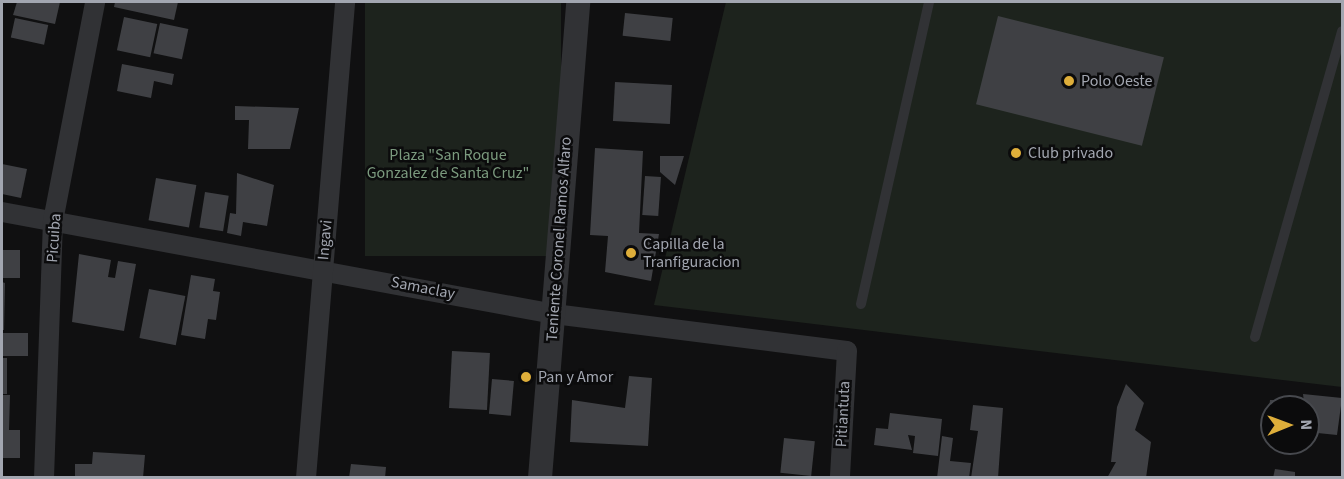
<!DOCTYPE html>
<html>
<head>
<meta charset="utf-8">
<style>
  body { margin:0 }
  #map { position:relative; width:1344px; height:479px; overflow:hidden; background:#101011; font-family:"Source Sans 3",sans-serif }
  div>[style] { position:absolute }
  .green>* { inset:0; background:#1d231d; transform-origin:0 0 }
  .building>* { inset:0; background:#3f4044; transform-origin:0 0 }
  .service>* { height:10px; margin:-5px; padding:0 5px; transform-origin:5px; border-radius:5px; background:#313235 }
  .minor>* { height:20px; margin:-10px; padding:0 10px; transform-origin:10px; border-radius:10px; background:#313235 }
  .tertiary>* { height:24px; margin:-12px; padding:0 12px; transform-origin:12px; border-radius:12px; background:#313235 }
  .dots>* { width:16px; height:16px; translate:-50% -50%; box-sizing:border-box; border:3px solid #0b0b0c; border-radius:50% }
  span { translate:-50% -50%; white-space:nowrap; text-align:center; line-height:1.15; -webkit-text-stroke:5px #0b0b0c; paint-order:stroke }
  .poi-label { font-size:16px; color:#a2a6b0 }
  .left { translate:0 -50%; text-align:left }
  .park-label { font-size:16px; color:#7b9a7e }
  .street-label { font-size:16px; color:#a2a6b0 }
  .frame { position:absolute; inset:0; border:3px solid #a2a6b0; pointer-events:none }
  .north { position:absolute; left:1260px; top:395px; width:60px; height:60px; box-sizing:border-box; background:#0b0b0c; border:2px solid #47494e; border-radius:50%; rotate:89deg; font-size:16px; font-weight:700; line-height:24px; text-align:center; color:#a2a6b0 }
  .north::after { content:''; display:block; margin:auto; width:21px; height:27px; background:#deae3a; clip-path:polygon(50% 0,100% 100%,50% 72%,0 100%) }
</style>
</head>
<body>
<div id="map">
  <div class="green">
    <div style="left:365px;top:2px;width:196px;height:254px"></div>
    <div style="clip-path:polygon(726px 2px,1342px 2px,1342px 387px,654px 305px)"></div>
  </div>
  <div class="building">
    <div style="clip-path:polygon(17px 2px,60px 2px,55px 24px,13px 15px)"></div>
    <div style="clip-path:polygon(115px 2px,178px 2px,174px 20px,114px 7px)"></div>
    <div style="left:625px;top:13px;width:48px;height:23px;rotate:6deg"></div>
    <div style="left:998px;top:16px;width:171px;height:91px;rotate:14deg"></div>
    <div style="left:124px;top:17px;width:34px;height:34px;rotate:12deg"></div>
    <div style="left:15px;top:18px;width:34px;height:20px;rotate:12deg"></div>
    <div style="left:160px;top:23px;width:29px;height:31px;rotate:12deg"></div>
    <div style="clip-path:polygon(122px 64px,174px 74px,172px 85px,154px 81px,151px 98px,117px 91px)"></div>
    <div style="left:615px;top:82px;width:57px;height:39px;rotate:3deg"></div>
    <div style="clip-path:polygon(235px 106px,299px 108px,290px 149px,248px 149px,249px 120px,235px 120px)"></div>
    <div style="clip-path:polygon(595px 148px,643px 151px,639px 233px,659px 234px,651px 281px,605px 272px,608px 236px,590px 235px)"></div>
    <div style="clip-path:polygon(660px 156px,684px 156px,675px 185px,660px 172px)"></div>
    <div style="clip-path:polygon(2px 164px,27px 169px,21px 198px,2px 194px)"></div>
    <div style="clip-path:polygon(237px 173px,274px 185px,267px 226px,243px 222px,241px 236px,227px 233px,230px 213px,236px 214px)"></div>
    <div style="left:645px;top:176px;width:16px;height:39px;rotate:4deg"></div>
    <div style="left:156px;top:178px;width:41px;height:43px;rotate:10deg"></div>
    <div style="left:205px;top:192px;width:24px;height:36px;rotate:9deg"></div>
    <div style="left:2px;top:250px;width:18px;height:28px"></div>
    <div style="clip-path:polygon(79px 254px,111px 260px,108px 277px,115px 278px,118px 261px,136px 264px,124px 331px,72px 322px)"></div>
    <div style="clip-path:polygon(191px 275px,215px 279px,213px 291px,220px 292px,216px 320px,208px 319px,205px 339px,181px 335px)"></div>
    <div style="clip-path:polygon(2px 282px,5px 283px,4px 330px,2px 330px)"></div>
    <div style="left:149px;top:289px;width:37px;height:50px;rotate:11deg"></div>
    <div style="left:2px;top:333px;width:26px;height:23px"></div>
    <div style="left:452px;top:351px;width:38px;height:57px;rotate:3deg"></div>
    <div style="left:2px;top:358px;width:5px;height:36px"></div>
    <div style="clip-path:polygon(629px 376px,652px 378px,648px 446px,570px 442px,572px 400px,625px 408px)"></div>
    <div style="left:492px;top:379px;width:22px;height:35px;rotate:5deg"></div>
    <div style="clip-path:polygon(1126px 384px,1144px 403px,1135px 430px,1151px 442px,1146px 478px,1107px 478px,1116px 462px,1111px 462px,1117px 407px)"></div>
    <div style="clip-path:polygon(1303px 394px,1342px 398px,1337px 435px,1308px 432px)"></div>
    <div style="clip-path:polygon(2px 395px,10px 395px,9px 430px,20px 430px,20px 458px,2px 458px)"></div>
    <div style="clip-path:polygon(1270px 400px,1279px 400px,1279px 407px,1272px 407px,1272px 427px,1267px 426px)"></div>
    <div style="clip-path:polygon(973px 405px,1003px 408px,998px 478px,971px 478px,978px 431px,970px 430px)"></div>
    <div style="clip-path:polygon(890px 413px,942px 419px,938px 456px,913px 453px,915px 436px,908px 435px,912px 450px,874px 445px,876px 428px,888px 429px)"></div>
    <div style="clip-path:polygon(942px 436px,953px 438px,950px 461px,971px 463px,969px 478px,937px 478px)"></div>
    <div style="left:784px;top:438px;width:31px;height:35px;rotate:6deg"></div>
    <div style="clip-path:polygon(93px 452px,145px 455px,143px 478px,75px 478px,75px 464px,92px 464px)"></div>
    <div style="clip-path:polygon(351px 464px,386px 467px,385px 478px,349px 478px)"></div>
    <div style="clip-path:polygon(1275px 469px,1295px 472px,1295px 478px,1273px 478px)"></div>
  </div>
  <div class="service">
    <div style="left:861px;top:304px;width:310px;rotate:-77.3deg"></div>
    <div style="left:1255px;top:337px;width:318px;rotate:-74.1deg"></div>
  </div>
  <div class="minor">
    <div style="left:2px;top:212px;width:561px;rotate:10.47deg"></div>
    <div style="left:554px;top:314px;width:295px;rotate:7.2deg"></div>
    <div style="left:847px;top:351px;width:127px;rotate:93.2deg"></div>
    <div style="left:44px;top:478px;width:257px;rotate:-88deg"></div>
    <div style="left:53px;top:221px;width:223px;rotate:-79.1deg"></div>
    <div style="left:306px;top:478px;width:478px;rotate:-85.3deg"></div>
  </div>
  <div class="tertiary">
    <div style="left:540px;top:478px;width:478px;rotate:-85.4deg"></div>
  </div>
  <div class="dots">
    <div style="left:1069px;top:81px;background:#deae3a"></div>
    <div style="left:1016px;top:153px;background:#deae3a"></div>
    <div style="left:631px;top:253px;background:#deae3a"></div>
    <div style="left:526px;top:377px;background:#deae3a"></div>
  </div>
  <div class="poi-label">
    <span class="left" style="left:1081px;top:81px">Polo Oeste</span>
    <span class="left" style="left:1028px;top:153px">Club privado</span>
    <span class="left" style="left:643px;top:253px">Capilla de la<br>Tranfiguracion</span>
    <span class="left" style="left:538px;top:377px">Pan y Amor</span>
  </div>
  <div class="park-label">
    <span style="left:448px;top:164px">Plaza "San Roque<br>Gonzalez de Santa Cruz"</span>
  </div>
  <div class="street-label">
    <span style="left:54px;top:238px;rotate:-86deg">Picuiba</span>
    <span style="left:559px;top:239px;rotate:-86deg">Teniente Coronel Ramos Alfaro</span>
    <span style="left:325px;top:240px;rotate:-85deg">Ingavi</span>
    <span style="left:423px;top:288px;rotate:11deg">Samaclay</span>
    <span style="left:843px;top:414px;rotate:-87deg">Pitiantuta</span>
  </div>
  <div class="frame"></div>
  <div class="north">N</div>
</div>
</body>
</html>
